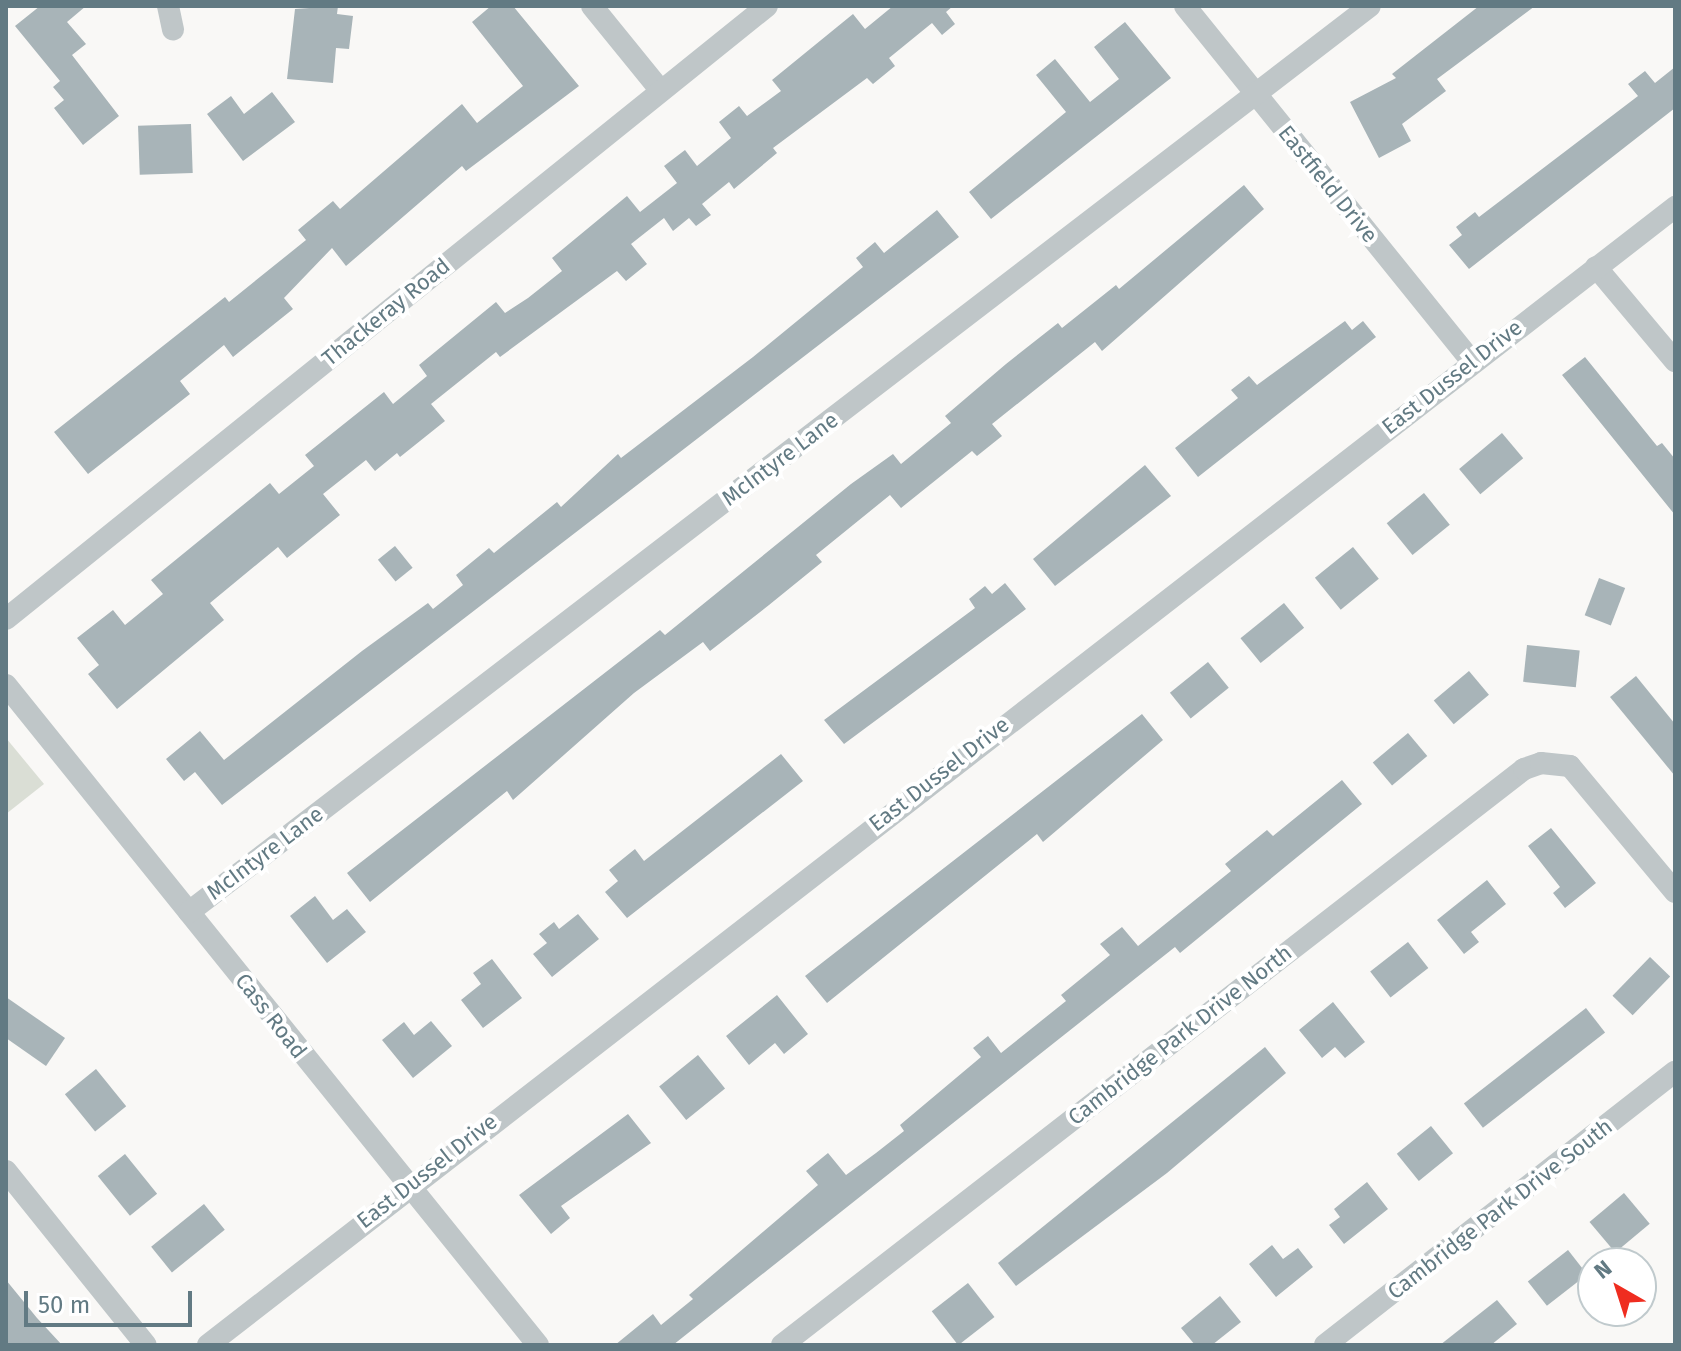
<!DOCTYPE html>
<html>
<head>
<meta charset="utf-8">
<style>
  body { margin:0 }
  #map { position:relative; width:1681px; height:1351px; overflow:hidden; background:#f9f8f6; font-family:"Fira Sans",sans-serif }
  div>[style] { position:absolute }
  .green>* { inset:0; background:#daded5 }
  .building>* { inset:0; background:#a8b4b8; transform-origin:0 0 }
  .minor>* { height:22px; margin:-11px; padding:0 11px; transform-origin:11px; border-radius:11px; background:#bfc6c8 }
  span { translate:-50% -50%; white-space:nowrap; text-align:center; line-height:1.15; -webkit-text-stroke:8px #fff; paint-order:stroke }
  .street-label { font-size:22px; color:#627a83 }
  .frame { position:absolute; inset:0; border:8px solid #627a83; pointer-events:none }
  .north { position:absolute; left:1577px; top:1247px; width:80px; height:80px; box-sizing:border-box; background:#fff; border:2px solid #c0cacd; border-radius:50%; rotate:321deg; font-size:22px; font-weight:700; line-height:32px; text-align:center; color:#627a83 }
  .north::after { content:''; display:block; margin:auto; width:28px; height:36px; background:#ef2d20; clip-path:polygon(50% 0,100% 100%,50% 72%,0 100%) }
  .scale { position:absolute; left:24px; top:1291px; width:168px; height:36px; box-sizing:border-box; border:4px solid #627a83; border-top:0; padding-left:10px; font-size:24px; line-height:28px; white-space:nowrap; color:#627a83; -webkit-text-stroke:6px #fff; paint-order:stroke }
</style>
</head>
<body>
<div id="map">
  <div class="green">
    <div style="clip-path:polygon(6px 738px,44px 784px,6px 814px)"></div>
  </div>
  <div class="building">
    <div style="clip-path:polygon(40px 6px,86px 6px,67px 22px,86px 44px,72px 55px,119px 116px,83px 145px,54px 108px,64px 100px,53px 87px,60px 81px,15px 26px)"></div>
    <div style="clip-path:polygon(338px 6px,337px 14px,353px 16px,349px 49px,336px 48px,333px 83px,287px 79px,295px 9px)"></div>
    <div style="clip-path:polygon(491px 6px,513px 6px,579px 86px,466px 171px,462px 166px,346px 266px,332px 248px,284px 298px,293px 309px,233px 357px,224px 345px,180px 381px,190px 394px,88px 474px,54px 432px,225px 297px,229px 302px,306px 240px,298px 230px,333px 201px,340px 209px,462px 104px,477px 123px,523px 86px,472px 22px)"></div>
    <div style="clip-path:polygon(893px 6px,953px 6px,946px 12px,955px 24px,942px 35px,932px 23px,889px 58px,895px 66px,873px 84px,867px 78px,773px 148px,777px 153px,734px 189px,729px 182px,702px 204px,711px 215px,696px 226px,689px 218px,673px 231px,664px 218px,631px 244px,647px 264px,626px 281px,617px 271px,500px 357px,496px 352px,431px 404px,445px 421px,400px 457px,397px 453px,375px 471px,366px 460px,323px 494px,340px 515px,287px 558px,278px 547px,210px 603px,224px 620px,117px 709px,88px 674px,99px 665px,77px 638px,113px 610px,125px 625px,163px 594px,151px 580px,270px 483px,279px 494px,314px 466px,305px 455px,384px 392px,393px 404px,427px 376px,419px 365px,496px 302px,505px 313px,528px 298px,562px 271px,552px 258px,627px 196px,640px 212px,677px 183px,664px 166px,685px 150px,697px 166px,731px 138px,719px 122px,739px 106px,747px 116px,781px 91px,772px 80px,853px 14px,865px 29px)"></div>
    <div style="clip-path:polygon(1479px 6px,1535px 6px,1437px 79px,1446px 91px,1402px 124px,1411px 141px,1379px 158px,1350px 102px,1396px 78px,1392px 74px)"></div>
    <div style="clip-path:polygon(1125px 22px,1171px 78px,991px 219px,969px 192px,1066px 112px,1036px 75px,1055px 59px,1090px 102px,1119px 79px,1094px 47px)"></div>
    <div style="clip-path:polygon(1675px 67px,1675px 108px,1469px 269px,1449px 245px,1462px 235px,1456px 227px,1475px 212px,1479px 217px,1638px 96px,1628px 84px,1645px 71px,1655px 83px)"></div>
    <div style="clip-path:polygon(272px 92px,295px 122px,243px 161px,207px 114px,231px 96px,244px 114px)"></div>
    <div style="left:191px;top:124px;width:49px;height:53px;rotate:88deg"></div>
    <div style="clip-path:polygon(1244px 185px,1264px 209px,1102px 351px,1095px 342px,992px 424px,1002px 436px,977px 456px,972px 451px,901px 508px,890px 495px,816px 555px,822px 562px,769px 605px,710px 651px,703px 642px,634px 693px,513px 800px,507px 791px,370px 902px,347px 873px,660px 630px,665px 635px,851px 484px,893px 454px,901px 464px,951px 423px,945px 416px,1006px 364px,1058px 323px,1062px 328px,1116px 285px,1119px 289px)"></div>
    <div style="clip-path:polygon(937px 210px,959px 237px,222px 805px,195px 772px,184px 781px,166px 759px,200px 731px,224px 760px,362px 651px,428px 603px,433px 609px,463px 585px,456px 575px,489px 548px,494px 553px,557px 502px,561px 507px,618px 454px,621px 458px,753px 357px,863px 267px,856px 258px,875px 242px,884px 253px)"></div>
    <div style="clip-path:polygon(1345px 321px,1352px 330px,1363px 321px,1376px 337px,1198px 477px,1175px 448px,1238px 398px,1231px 390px,1249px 376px,1257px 385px)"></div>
    <div style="clip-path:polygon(1585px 357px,1657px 446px,1662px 443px,1675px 459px,1675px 515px,1562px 375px)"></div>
    <div style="left:1502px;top:433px;width:33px;height:56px;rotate:50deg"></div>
    <div style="clip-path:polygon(1145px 465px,1171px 496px,1055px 586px,1033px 559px)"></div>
    <div style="left:1424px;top:493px;width:41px;height:48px;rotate:51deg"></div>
    <div style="left:395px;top:546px;width:28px;height:22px;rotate:51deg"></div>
    <div style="left:1353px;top:547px;width:41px;height:49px;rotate:51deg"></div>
    <div style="left:1599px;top:578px;width:28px;height:40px;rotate:21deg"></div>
    <div style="clip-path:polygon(1005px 583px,1026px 609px,844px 744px,824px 720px,975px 608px,969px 599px,985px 586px,992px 594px)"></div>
    <div style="left:1284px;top:603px;width:32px;height:56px;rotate:51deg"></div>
    <div style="left:1527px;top:645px;width:53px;height:37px;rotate:6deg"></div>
    <div style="left:1208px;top:662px;width:33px;height:49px;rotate:51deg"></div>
    <div style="left:1469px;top:671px;width:31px;height:46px;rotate:50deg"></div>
    <div style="clip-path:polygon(1636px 676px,1675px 724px,1675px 776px,1610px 697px)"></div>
    <div style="clip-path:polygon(1142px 714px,1163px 740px,1043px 842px,1037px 834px,827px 1003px,805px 976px)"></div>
    <div style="left:1408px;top:733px;width:30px;height:46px;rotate:50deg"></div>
    <div style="clip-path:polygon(781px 754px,803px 781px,627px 918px,605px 892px,618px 881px,609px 870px,635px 849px,644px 861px)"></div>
    <div style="clip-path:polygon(1342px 780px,1362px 804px,1180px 953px,1175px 947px,673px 1345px,615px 1345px,653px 1314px,661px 1325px,693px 1299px,689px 1295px,818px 1185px,806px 1171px,828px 1153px,846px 1175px,876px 1153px,904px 1131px,900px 1125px,981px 1057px,973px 1048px,988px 1036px,1001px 1053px,1066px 1001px,1061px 995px,1110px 955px,1100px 944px,1122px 927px,1138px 946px,1231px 871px,1225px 864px,1267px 830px,1273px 836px)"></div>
    <div style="clip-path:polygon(1551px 828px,1596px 883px,1565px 908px,1553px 893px,1560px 887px,1528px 846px)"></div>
    <div style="clip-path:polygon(1487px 880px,1506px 904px,1471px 932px,1479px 942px,1464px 954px,1437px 920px)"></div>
    <div style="clip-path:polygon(315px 896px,333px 920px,347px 909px,366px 932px,327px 963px,290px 916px)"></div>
    <div style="clip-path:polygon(578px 914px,599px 939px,552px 977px,533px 954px,547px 943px,539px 934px,554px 922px,559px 929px)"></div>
    <div style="left:1408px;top:942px;width:33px;height:48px;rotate:52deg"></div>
    <div style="left:1650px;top:957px;width:28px;height:54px;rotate:44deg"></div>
    <div style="clip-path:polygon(492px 959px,522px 998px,483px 1028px,461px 1000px,481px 984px,473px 973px)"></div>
    <div style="clip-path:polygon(777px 995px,808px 1034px,784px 1054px,775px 1043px,749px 1065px,726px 1036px)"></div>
    <div style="clip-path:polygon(6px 997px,65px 1038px,46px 1066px,6px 1038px)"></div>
    <div style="clip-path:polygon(1333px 1002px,1365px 1042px,1345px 1058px,1335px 1047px,1322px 1058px,1299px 1030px)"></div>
    <div style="left:1586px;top:1008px;width:31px;height:155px;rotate:52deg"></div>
    <div style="clip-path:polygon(431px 1021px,452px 1046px,413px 1078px,382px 1040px,404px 1022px,414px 1035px)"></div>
    <div style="clip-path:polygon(1265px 1047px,1286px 1073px,1167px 1173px,1016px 1286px,998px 1263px)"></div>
    <div style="left:698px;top:1055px;width:43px;height:50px;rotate:51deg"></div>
    <div style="left:96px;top:1069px;width:48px;height:40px;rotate:51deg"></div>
    <div style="clip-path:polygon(628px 1114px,651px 1143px,561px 1206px,570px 1218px,551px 1234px,519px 1195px)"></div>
    <div style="left:1431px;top:1126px;width:35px;height:44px;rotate:51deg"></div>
    <div style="left:125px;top:1154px;width:51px;height:35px;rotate:51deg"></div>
    <div style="clip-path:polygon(1367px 1182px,1388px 1209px,1344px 1244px,1329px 1225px,1340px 1217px,1334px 1209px)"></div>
    <div style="left:1624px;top:1193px;width:40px;height:45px;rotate:50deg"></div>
    <div style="left:204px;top:1204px;width:33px;height:68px;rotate:51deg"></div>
    <div style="clip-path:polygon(1272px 1245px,1283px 1259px,1298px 1248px,1313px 1267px,1276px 1297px,1249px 1264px)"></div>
    <div style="left:1568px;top:1250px;width:31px;height:51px;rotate:52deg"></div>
    <div style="clip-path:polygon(6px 1280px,37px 1318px,62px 1345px,6px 1345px)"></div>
    <div style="left:968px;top:1283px;width:43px;height:46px;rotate:52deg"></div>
    <div style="clip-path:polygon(1220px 1296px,1241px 1322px,1212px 1345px,1195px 1345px,1181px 1328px)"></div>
    <div style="clip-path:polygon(1497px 1300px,1517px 1324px,1491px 1345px,1440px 1345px)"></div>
  </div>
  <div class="minor">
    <div style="left:168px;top:6px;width:24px;rotate:78deg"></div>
    <div style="left:592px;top:6px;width:109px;rotate:50.9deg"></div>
    <div style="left:1185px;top:6px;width:457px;rotate:51.1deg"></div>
    <div style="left:1596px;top:267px;width:123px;rotate:50deg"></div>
    <div style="left:6px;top:619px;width:977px;rotate:-38.85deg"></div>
    <div style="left:6px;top:685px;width:848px;rotate:51.13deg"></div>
    <div style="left:189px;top:912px;width:1488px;rotate:-37.49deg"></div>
    <div style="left:6px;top:1171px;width:223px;rotate:51.2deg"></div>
    <div style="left:208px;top:1345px;width:1857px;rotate:-37.8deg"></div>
    <div style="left:782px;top:1345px;width:939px;rotate:-37.82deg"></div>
    <div style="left:1524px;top:769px;width:18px;rotate:-19deg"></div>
    <div style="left:1541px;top:763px;width:29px;rotate:6deg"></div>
    <div style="left:1570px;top:766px;width:164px;rotate:50.2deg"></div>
    <div style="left:1325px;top:1345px;width:444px;rotate:-38deg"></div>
  </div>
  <div class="street-label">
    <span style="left:1328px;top:184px;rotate:51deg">Eastfield Drive</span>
    <span style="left:386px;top:312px;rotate:-39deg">Thackeray Road</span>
    <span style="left:1452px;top:377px;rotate:-38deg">East Dussel Drive</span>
    <span style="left:780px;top:459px;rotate:-37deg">McIntyre Lane</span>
    <span style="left:939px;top:774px;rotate:-38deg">East Dussel Drive</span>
    <span style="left:265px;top:853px;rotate:-37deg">McIntyre Lane</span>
    <span style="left:271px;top:1016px;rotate:52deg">Cass Road</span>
    <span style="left:1180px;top:1035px;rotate:-38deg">Cambridge Park Drive North</span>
    <span style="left:427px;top:1171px;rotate:-38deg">East Dussel Drive</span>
    <span style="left:1500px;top:1209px;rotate:-38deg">Cambridge Park Drive South</span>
  </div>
  <div class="frame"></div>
  <div class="north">N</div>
  <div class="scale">50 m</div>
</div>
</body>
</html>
